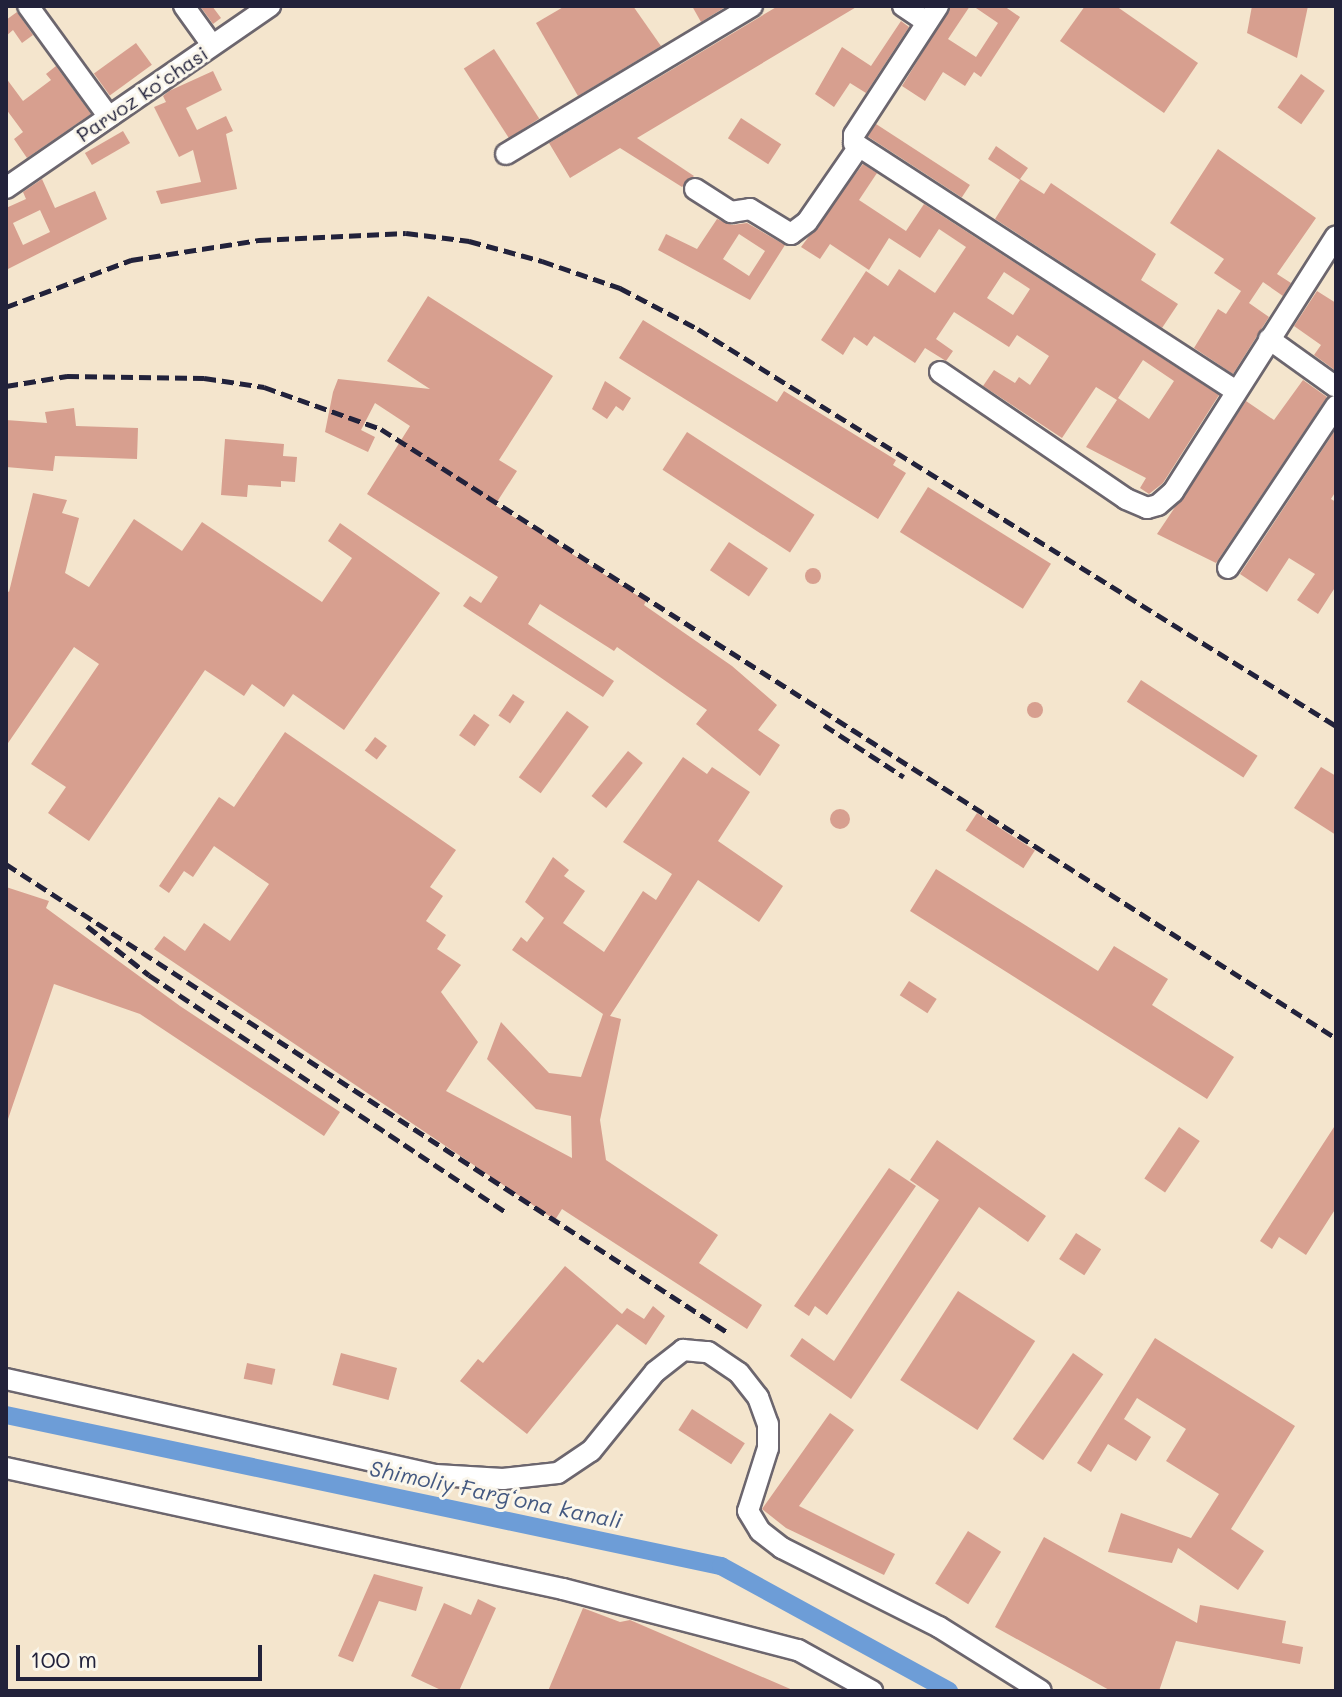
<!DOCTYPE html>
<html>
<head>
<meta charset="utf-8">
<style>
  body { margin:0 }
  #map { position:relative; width:1342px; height:1697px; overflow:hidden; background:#f4e5cd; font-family:Mali,sans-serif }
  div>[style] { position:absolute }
  .canal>* { height:18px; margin:-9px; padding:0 9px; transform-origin:9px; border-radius:9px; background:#6d9dd7 }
  .building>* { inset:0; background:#d79f8f; transform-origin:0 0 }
  .round { border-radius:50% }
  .roads { filter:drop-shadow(2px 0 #6c666e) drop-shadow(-2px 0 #6c666e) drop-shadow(0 2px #6c666e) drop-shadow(0 -2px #6c666e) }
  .minor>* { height:20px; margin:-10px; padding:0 10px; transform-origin:10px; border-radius:10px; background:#fff }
  .rail>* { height:5px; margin-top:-2.5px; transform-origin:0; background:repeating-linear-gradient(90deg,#22223b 0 12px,transparent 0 18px) }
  span { translate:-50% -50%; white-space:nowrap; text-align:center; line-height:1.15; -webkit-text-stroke:6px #fbf7ec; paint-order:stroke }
  .street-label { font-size:20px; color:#22223b }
  .water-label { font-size:22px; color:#445981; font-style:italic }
  .frame { position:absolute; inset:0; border:8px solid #22223b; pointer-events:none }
  .scale { position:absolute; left:16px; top:1645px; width:246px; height:36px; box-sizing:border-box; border:4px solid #22223b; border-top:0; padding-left:10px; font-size:24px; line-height:28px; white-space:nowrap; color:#22223b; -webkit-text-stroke:6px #fbf7ec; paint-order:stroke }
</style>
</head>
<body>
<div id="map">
  <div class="canal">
    <div style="left:6px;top:1415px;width:731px;rotate:11.93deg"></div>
    <div style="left:721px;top:1566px;width:260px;rotate:28.7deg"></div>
  </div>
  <div class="building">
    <div style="clip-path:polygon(200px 6px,212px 6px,221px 18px,213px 24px)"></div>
    <div style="clip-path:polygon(565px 6px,633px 6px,661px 46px,578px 96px,536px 23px)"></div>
    <div style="clip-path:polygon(692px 6px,727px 6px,701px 22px)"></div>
    <div style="clip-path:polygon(778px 6px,858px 6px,637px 138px,694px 176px,682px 187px,620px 148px,570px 178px,549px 143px)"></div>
    <div style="clip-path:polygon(951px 6px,970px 6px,948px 39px,976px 57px,998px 23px,973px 6px,1004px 6px,1020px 17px,981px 77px,974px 72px,965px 86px,943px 72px,925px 101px,902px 86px)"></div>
    <div style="clip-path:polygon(1085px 6px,1116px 6px,1198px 63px,1164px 113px,1060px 41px)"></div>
    <div style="clip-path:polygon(1252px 6px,1308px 6px,1297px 58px,1247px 33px)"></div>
    <div style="clip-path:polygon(17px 12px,33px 35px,22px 43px,13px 30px,6px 36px,6px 20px)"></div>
    <div style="clip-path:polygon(901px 21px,909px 27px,866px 93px,850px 83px,834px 107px,815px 94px,842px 47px,871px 66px)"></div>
    <div style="left:136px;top:43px;width:27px;height:52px;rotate:54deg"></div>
    <div style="left:494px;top:49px;width:83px;height:36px;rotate:57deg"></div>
    <div style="clip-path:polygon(56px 66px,91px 114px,27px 158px,14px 139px,23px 132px,6px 109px,6px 78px,23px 101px,51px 80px,46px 74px)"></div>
    <div style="clip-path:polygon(213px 71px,222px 90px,186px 108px,197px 130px,226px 116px,233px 131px,226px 134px,237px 189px,161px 204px,156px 191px,201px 182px,193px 150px,179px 157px,154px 107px,166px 102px,163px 96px,169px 91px)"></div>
    <div style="left:1301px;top:74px;width:29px;height:41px;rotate:35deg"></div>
    <div style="left:741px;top:118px;width:48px;height:24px;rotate:33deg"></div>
    <div style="left:876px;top:124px;width:112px;height:15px;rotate:33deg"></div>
    <div style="left:123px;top:131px;width:14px;height:44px;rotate:60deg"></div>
    <div style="clip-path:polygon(996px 146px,1028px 168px,1020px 179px,1044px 194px,1051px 183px,1156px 254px,1141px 280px,1178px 304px,1162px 328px,995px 219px,1020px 180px,988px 159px)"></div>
    <div style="clip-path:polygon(1218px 149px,1316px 218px,1277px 274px,1291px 283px,1283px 296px,1263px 282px,1249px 303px,1269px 317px,1233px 374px,1194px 348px,1218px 309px,1226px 314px,1241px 291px,1214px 273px,1224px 259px,1170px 223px)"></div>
    <div style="clip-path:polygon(evenodd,863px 164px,877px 173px,859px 200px,906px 231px,924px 204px,1219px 395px,1163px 483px,1149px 494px,1140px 488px,1146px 478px,1086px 447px,1117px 400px,1096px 387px,1062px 438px,983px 386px,994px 370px,1015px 383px,1019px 377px,1030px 385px,1049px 356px,1017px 335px,1009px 347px,954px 312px,936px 339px,953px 351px,946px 361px,925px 348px,915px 363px,874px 336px,867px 346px,854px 337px,843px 355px,821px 340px,866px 271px,888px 286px,899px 269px,935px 293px,966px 247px,939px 229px,920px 258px,889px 238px,869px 270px,830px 244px,820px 259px,801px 247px,863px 164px,1004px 272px,1030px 289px,1013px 315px,987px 298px,1004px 272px,863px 164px,1143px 360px,1174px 381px,1149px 419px,1118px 398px,1143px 360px)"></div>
    <div style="clip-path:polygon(evenodd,42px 179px,55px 208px,95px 191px,107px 219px,6px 270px,6px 208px,26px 199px,23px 192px,42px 179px,40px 210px,50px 232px,23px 245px,13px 223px,40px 210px)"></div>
    <div style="clip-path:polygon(evenodd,717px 219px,732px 225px,747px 223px,785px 245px,750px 300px,658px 250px,666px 234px,697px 249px,717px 219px,739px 234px,765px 251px,749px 276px,723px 259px,739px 234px)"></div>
    <div style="clip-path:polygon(1317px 291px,1336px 303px,1336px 371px,1314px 355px,1321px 345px,1294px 326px)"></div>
    <div style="clip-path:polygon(428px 296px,553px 376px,499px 460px,517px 471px,495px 505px,646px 601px,644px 605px,732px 666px,777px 705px,758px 730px,780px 745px,760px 776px,696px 724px,707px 710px,617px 647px,614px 651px,540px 604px,528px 624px,614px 681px,603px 697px,463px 606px,470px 596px,481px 603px,498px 577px,367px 494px,410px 426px,375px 403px,361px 430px,375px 437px,368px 452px,325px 432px,333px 392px,338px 379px,430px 389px,387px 361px)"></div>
    <div style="clip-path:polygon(643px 320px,777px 402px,784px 391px,896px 460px,893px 465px,906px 473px,878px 519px,619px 358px)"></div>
    <div style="clip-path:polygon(1303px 380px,1327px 397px,1216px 563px,1157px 534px,1246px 401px,1274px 420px)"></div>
    <div style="clip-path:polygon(605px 381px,631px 398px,623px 411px,616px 406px,607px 419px,592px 409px)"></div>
    <div style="clip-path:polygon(74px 408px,76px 426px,138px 428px,137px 459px,55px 456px,53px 471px,6px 467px,6px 420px,47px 423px,45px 412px)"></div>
    <div style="clip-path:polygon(1336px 429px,1336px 491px,1331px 499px,1336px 502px,1336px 586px,1318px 614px,1297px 600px,1315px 574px,1289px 558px,1267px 592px,1240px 574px)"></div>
    <div style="left:687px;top:432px;width:152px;height:45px;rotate:33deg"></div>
    <div style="clip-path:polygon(225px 439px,284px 444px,283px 456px,297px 457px,295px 482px,281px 481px,281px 487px,248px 485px,247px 497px,221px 495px)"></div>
    <div style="left:928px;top:487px;width:145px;height:53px;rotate:32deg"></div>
    <div style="clip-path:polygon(33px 493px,67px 500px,62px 513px,79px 518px,65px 573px,89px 587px,134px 519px,182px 551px,202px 522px,322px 602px,352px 558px,328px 541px,340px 523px,440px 593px,344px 730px,293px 694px,284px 707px,252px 684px,244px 696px,205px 670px,89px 841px,48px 813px,66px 787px,31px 764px,99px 664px,74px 647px,6px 746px,6px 590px,9px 592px)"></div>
    <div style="left:729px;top:542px;width:47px;height:34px;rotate:34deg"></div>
    <div class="round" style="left:805px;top:568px;width:16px;height:16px"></div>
    <div style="left:1141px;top:680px;width:139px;height:26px;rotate:33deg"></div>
    <div style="left:513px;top:694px;width:14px;height:26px;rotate:34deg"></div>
    <div class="round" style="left:1027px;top:702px;width:16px;height:16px"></div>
    <div style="left:567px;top:711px;width:27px;height:82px;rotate:36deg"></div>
    <div style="left:474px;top:714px;width:19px;height:26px;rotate:35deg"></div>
    <div style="clip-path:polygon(285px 732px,456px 850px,430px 887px,443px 896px,426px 921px,446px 935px,437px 949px,461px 965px,441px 992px,478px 1042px,446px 1091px,572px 1158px,571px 1116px,536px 1109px,487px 1059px,501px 1022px,549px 1073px,581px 1077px,603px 1014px,512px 950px,521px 937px,527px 942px,544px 918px,525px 902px,553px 857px,569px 870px,564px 876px,585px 891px,563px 923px,604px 952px,643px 891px,656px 900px,672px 874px,623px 842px,683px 757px,707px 774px,712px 767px,750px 792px,718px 841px,783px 886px,759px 922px,698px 880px,610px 1016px,621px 1019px,600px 1120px,606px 1160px,718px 1235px,699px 1263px,762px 1305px,747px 1329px,562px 1209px,555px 1220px,154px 949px,164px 936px,185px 951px,204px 923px,230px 941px,269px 884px,214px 846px,193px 877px,184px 871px,169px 893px,159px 886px,219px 797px,234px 807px)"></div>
    <div style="left:375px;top:737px;width:15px;height:17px;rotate:37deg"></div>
    <div style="left:628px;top:751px;width:19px;height:58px;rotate:39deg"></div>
    <div style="clip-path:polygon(1321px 767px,1336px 776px,1336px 835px,1294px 808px)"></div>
    <div class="round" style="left:830px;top:809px;width:20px;height:20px"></div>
    <div style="left:977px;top:813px;width:69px;height:21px;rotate:33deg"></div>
    <div style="clip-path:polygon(936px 869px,1098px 971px,1114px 946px,1168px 979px,1152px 1005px,1234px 1057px,1207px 1099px,910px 911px)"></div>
    <div style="clip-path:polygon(6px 887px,49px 901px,46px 908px,180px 1006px,340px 1112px,324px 1136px,140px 1014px,54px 984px,6px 1125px)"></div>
    <div style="left:909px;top:981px;width:33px;height:17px;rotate:33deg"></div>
    <div style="clip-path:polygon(1336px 1124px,1336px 1208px,1306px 1255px,1279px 1237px,1272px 1249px,1260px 1241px)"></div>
    <div style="left:1179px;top:1127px;width:25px;height:62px;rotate:34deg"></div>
    <div style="clip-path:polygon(937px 1140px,1046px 1216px,1028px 1242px,979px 1207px,851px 1399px,790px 1356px,802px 1338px,834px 1361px,939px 1200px,910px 1180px)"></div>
    <div style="clip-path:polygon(889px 1168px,916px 1186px,827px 1315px,815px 1306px,809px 1316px,794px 1306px)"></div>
    <div style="left:1076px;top:1233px;width:30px;height:31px;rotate:33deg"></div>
    <div style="clip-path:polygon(565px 1266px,622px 1314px,627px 1308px,644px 1319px,653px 1306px,665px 1316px,646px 1345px,617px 1324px,527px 1434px,460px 1381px,478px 1359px,483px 1363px)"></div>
    <div style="left:958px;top:1291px;width:92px;height:106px;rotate:33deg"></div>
    <div style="clip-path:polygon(1155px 1338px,1295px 1426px,1231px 1529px,1264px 1551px,1238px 1590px,1178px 1548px,1172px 1563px,1108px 1552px,1121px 1513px,1191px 1538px,1219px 1494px,1166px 1461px,1186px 1429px,1137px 1398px,1124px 1419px,1151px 1437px,1136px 1461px,1108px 1444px,1091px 1472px,1077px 1463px)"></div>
    <div style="left:341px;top:1353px;width:58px;height:33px;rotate:15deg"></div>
    <div style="left:1073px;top:1353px;width:37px;height:105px;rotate:35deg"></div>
    <div style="left:247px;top:1363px;width:29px;height:16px;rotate:12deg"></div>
    <div style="left:692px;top:1409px;width:63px;height:25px;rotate:33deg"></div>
    <div style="clip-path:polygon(830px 1413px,854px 1430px,799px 1506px,895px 1554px,884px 1575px,786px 1528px,762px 1509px)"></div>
    <div style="left:968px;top:1531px;width:39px;height:62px;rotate:32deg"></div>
    <div style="clip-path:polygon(1044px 1537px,1197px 1623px,1200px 1605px,1286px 1621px,1282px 1643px,1303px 1647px,1300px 1664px,1176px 1641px,1159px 1691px,1111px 1691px,995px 1627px)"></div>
    <div style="clip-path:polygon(374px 1574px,423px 1587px,416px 1611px,379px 1601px,353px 1662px,338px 1656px)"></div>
    <div style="clip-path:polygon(478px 1599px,496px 1608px,459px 1691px,443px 1691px,411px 1676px,444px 1603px,471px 1615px)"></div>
    <div style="clip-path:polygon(583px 1608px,620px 1622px,630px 1620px,795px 1691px,548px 1691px)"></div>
  </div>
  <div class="roads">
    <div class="minor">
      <div style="left:28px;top:6px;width:137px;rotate:53.9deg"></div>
      <div style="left:184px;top:6px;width:48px;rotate:54.3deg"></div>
      <div style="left:903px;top:6px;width:29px;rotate:34deg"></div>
      <div style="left:938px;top:6px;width:154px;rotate:123.1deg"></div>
      <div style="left:854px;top:135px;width:8px;rotate:90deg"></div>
      <div style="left:854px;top:143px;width:455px;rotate:33deg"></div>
      <div style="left:506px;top:154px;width:287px;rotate:-31deg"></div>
      <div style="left:6px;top:188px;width:321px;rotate:-34.6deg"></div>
      <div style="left:695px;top:189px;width:43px;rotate:32.6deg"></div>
      <div style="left:731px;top:212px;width:19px;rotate:-9deg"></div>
      <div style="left:750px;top:209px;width:48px;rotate:31.4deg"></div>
      <div style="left:791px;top:234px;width:20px;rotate:-37deg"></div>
      <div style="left:807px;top:222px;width:90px;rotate:-55.4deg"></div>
      <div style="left:1269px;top:339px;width:82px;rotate:35.6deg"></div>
      <div style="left:940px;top:372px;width:225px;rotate:34.3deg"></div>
      <div style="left:1126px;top:499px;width:23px;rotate:23deg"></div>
      <div style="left:1147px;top:508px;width:11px;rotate:-15deg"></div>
      <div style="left:1158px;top:505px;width:20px;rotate:-41deg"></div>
      <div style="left:1173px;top:492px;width:303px;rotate:-57.5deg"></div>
      <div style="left:1228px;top:568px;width:195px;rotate:-56.3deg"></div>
      <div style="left:6px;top:1379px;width:441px;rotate:12.6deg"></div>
      <div style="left:436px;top:1475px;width:67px;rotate:3.4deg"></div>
      <div style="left:503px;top:1479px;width:55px;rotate:-6.2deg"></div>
      <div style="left:558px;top:1473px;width:40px;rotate:-34deg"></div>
      <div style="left:591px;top:1451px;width:102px;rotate:-51deg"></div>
      <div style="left:655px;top:1372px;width:36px;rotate:-38deg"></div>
      <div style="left:683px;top:1350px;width:25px;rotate:5deg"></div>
      <div style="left:708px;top:1352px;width:37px;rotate:34deg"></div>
      <div style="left:739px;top:1373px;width:31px;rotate:52deg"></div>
      <div style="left:758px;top:1397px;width:29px;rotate:70deg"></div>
      <div style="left:768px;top:1424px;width:24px;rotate:90deg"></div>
      <div style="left:768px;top:1448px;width:66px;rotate:107.6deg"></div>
      <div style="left:748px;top:1511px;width:23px;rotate:59deg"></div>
      <div style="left:760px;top:1531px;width:28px;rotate:38deg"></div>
      <div style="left:782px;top:1548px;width:176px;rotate:26.7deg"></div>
      <div style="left:939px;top:1627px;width:120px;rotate:32.1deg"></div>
      <div style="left:6px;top:1468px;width:570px;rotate:12.26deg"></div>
      <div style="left:563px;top:1589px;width:243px;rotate:14.6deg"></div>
      <div style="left:798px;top:1650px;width:85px;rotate:29deg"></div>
    </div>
  </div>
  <div class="rail">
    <div style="left:6px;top:307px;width:134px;rotate:-20.6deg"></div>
    <div style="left:131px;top:260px;width:130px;rotate:-8.9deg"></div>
    <div style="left:259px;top:240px;width:147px;rotate:-2.7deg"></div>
    <div style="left:406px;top:233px;width:64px;rotate:7.2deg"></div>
    <div style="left:469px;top:241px;width:76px;rotate:15.3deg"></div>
    <div style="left:542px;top:261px;width:83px;rotate:19.1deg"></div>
    <div style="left:620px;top:288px;width:88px;rotate:27.7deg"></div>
    <div style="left:698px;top:329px;width:751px;rotate:31.89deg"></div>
    <div style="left:6px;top:386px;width:62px;rotate:-9.3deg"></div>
    <div style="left:67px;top:376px;width:137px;rotate:0.8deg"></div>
    <div style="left:204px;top:378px;width:61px;rotate:8.5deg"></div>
    <div style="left:264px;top:387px;width:124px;rotate:19.7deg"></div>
    <div style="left:381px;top:429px;width:1133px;rotate:32.53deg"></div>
    <div style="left:824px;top:725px;width:95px;rotate:33deg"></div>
    <div style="left:6px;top:864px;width:863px;rotate:32.99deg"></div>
    <div style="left:87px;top:926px;width:79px;rotate:38.3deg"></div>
    <div style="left:149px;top:975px;width:430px;rotate:33.6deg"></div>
  </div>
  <div class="street-label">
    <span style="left:142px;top:94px;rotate:-34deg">Parvoz koʻchasi</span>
  </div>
  <div class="water-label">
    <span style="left:496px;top:1494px;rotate:12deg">Shimoliy Fargʻona kanali</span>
  </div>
  <div class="frame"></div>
  <div class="scale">100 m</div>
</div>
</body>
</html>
